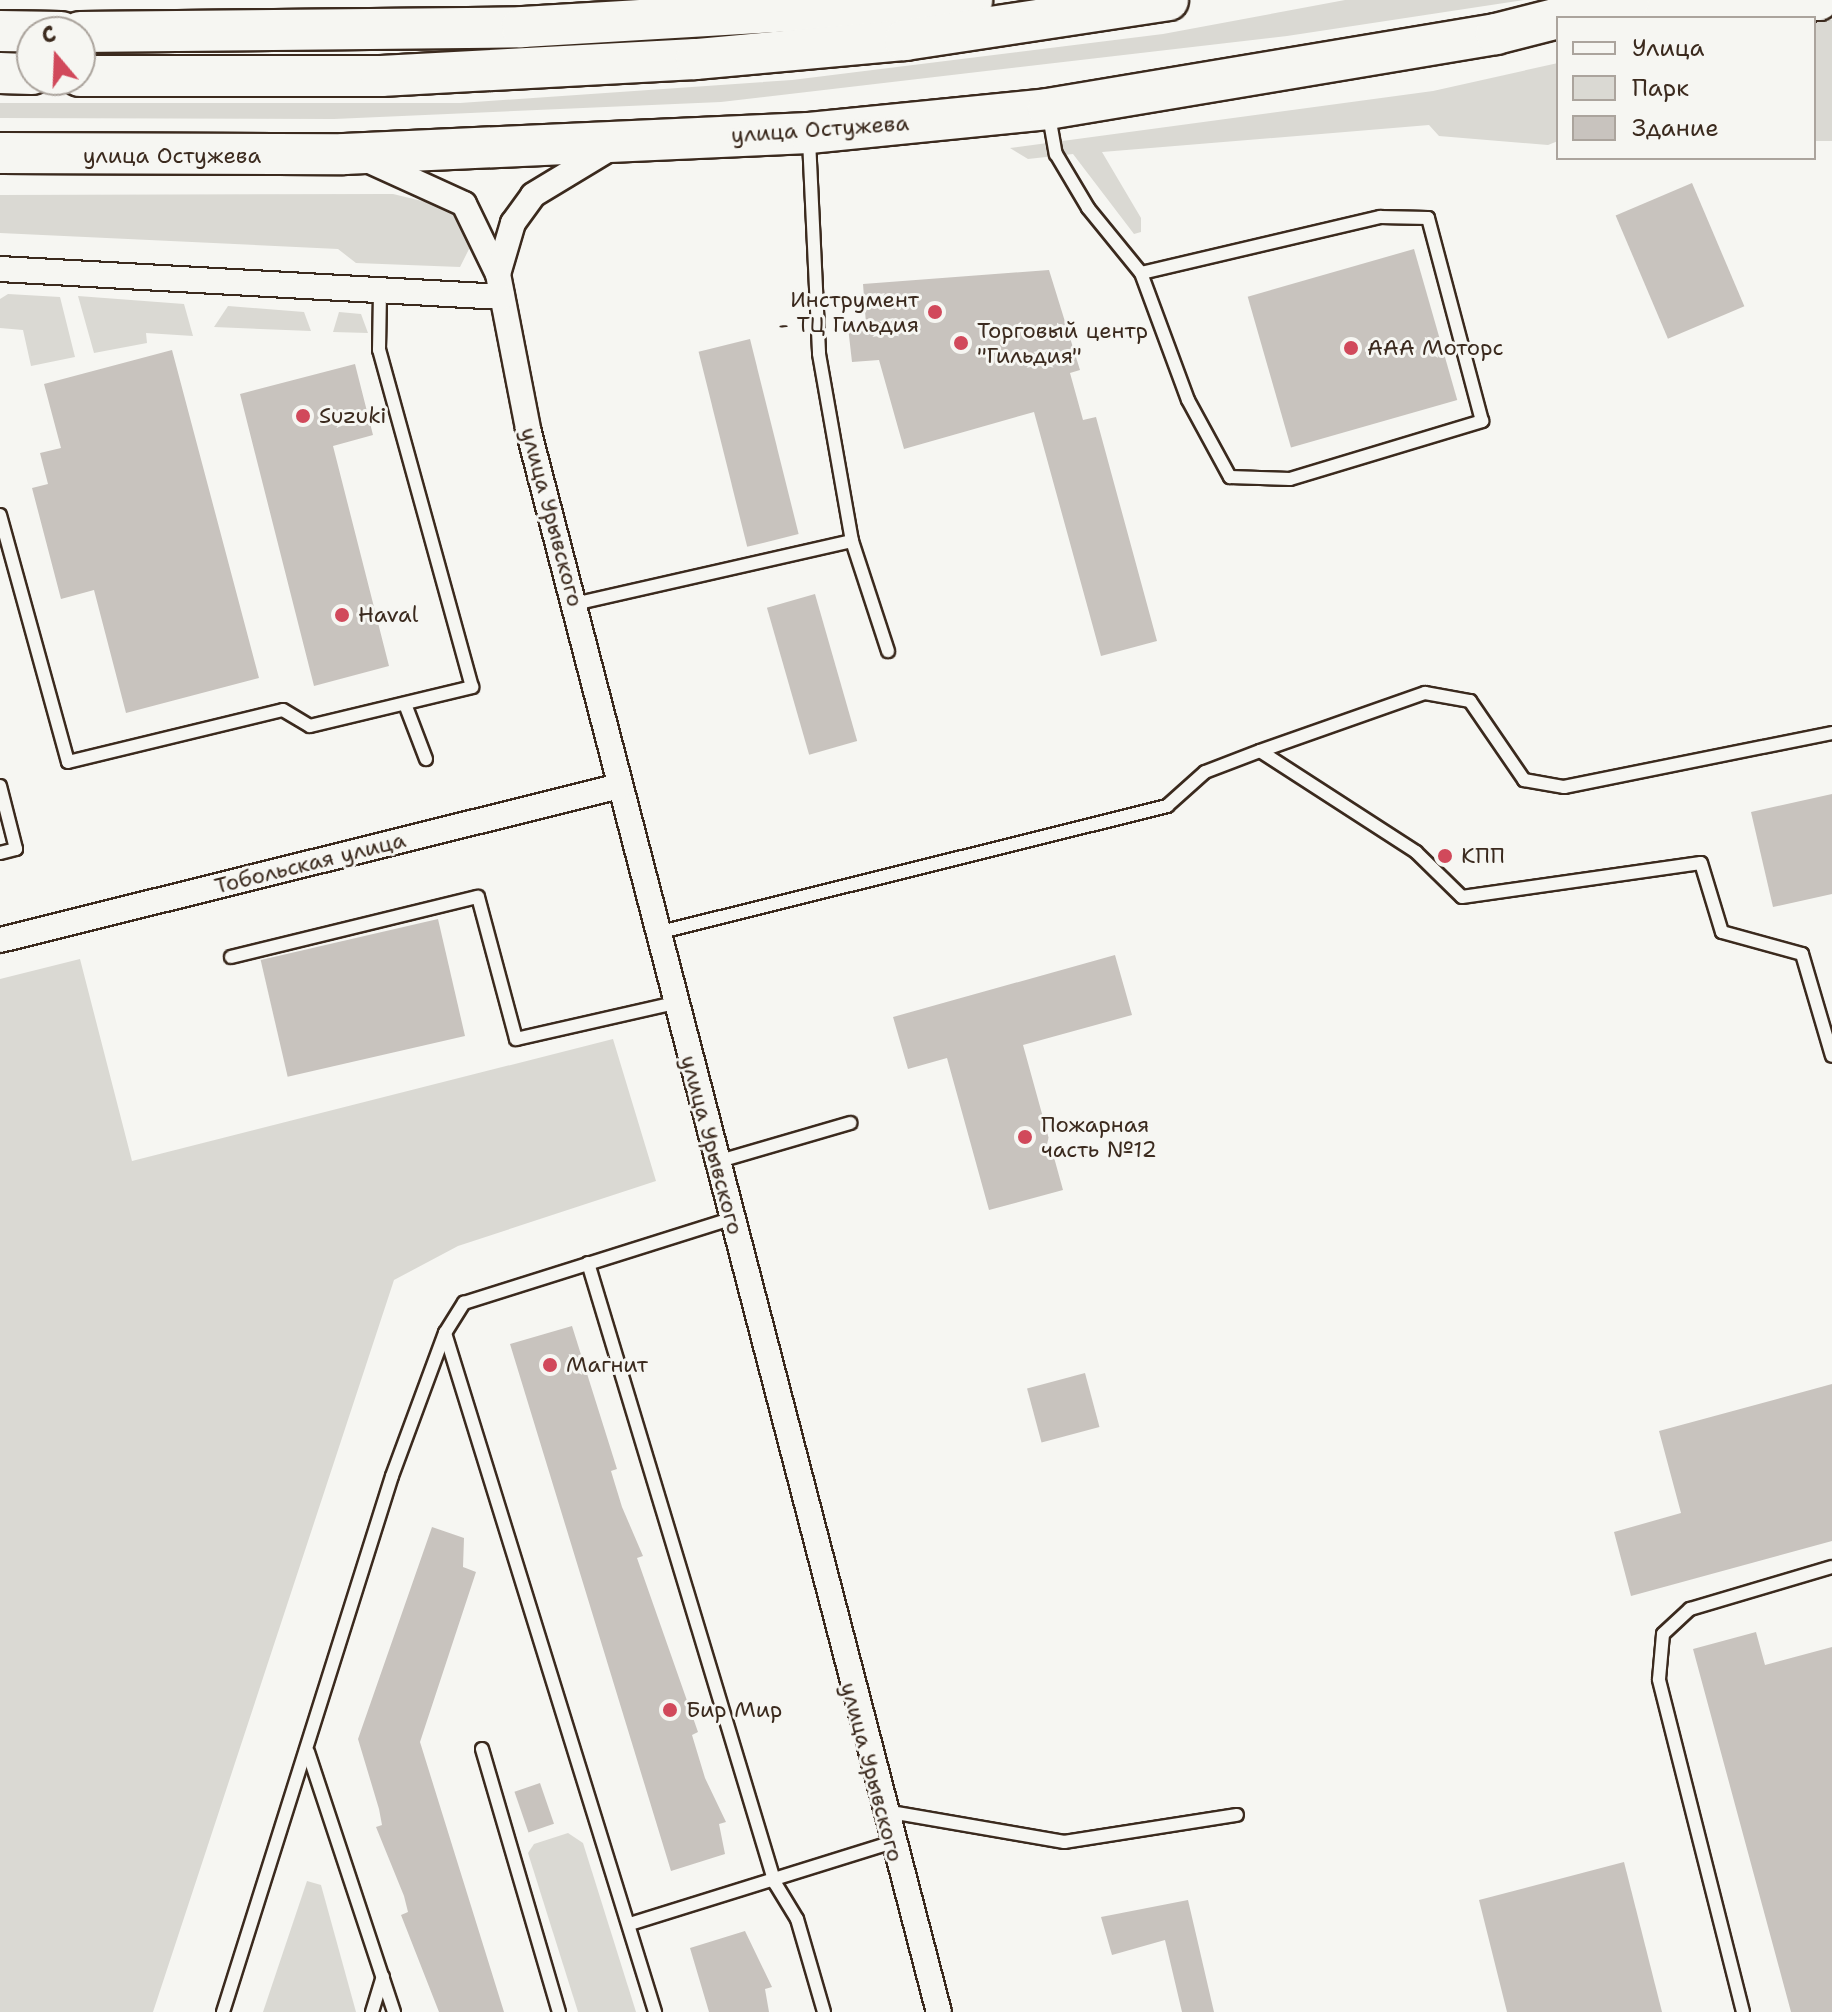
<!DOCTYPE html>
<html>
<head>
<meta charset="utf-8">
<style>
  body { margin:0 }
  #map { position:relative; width:1832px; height:2012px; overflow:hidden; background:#f6f6f2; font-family:"Shantell Sans",sans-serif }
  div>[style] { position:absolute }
  .green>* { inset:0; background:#dad9d3; transform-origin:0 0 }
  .building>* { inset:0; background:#c8c3be; transform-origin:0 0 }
  .roads { filter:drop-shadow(2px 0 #3b2a1e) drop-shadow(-2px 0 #3b2a1e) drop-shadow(0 2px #3b2a1e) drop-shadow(0 -2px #3b2a1e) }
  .lane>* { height:12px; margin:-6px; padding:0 6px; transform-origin:6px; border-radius:6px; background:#f6f6f2 }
  .street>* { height:24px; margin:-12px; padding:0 12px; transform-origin:12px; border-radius:12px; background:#f6f6f2 }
  .primary>* { height:40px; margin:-20px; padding:0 20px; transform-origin:20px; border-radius:20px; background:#f6f6f2 }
  .dots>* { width:22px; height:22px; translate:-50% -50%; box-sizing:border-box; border:4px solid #f6f6f2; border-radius:50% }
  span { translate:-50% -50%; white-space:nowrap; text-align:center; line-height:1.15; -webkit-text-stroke:6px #f6f6f2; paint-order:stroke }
  .street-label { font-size:22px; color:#3b2a1e }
  .poi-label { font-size:22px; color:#3b2a1e }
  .right { translate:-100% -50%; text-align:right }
  .left { translate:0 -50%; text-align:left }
  .legend { position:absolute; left:1556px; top:16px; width:260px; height:144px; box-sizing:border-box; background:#f6f6f2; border:2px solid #aba49d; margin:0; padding:10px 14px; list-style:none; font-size:24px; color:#3b2a1e }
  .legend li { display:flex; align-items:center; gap:16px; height:40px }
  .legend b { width:40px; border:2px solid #aba49d }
  .north { position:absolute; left:16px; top:16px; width:80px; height:80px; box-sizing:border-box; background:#f6f6f2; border:2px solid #aba49d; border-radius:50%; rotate:341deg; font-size:22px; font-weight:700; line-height:32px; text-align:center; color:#3b2a1e }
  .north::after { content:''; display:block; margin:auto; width:28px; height:36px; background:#d1495b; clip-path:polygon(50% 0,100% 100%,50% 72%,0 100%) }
</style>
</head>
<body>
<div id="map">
  <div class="green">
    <div style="clip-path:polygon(1345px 0,1524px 0,1287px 36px,721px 102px,334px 119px,0 118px,0 103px,460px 103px,792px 80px,1163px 34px)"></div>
    <div style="left:1832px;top:20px;width:121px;height:18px;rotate:90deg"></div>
    <div style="clip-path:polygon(1558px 63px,1558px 141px,1548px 145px,1439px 136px,1429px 125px,1102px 152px,1141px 218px,1141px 232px,1134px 234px,1073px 154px,1028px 159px,1010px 148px,1433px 91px)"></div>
    <div style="clip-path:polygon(393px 194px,451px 208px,471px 245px,460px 267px,356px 263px,338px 249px,0 233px,0 195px)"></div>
    <div style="clip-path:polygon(8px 294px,60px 297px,75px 357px,31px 366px,23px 330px,0 328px,0 299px)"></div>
    <div style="clip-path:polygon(78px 296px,184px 304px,193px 336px,146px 333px,147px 343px,94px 353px)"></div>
    <div style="clip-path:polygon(228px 306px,304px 312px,311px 331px,214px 327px)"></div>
    <div style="clip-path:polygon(339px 312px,361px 314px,368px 333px,333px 332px)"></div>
    <div style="clip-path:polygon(80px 959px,132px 1161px,613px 1039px,656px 1181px,458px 1246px,394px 1280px,153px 2012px,0 2012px,0 979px)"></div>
    <div style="clip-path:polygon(568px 1833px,583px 1843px,636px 2012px,578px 2012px,528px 1853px,534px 1844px)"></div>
    <div style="clip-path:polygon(307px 1881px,321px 1885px,356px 2012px,263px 2012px)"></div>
  </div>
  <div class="building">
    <div style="left:1692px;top:183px;width:134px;height:83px;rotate:67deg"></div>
    <div style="left:1414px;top:249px;width:157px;height:173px;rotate:74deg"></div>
    <div style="clip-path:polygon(1049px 270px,1080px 370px,1070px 373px,1083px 420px,1096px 417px,1157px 641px,1101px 656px,1034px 412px,904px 449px,879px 360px,852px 362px,848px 327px,866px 324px,863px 284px)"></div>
    <div style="left:750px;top:339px;width:201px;height:53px;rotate:76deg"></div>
    <div style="clip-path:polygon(172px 350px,259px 678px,126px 713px,94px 590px,61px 599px,32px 488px,48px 484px,40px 453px,61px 448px,44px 384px)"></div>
    <div style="clip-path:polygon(355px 364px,373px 435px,333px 446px,389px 666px,314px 686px,240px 394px)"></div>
    <div style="left:815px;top:594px;width:153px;height:50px;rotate:74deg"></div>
    <div style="clip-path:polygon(1832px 794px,1832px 894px,1773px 907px,1751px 812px)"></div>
    <div style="left:438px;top:919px;width:120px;height:182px;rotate:77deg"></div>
    <div style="clip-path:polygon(1115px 955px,1132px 1015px,1023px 1045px,1063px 1190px,989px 1210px,947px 1058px,908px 1069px,893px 1017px)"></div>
    <div style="clip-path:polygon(572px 1326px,617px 1469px,611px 1471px,622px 1507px,643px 1556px,637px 1558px,698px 1732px,692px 1735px,705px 1778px,726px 1822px,719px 1824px,725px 1854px,671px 1871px,510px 1344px)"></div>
    <div style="left:1085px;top:1373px;width:56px;height:60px;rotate:75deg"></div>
    <div style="clip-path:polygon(1832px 1384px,1832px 1541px,1631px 1596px,1614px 1532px,1681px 1513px,1659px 1431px)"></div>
    <div style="clip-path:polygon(432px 1527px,464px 1538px,463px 1567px,476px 1572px,420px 1742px,504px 2012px,439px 2012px,401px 1915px,408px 1912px,404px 1896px,376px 1827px,382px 1825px,379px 1809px,358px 1739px)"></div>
    <div style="clip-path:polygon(1756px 1632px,1765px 1665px,1832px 1647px,1832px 2012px,1791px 2012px,1693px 1649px)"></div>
    <div style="left:540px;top:1783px;width:43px;height:27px;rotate:71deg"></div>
    <div style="clip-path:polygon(1624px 1862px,1662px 2012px,1507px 2012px,1479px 1900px)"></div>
    <div style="clip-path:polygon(1188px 1900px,1214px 2012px,1182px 2012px,1165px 1940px,1112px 1955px,1101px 1917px)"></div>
    <div style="clip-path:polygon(745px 1931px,772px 1987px,765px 1989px,769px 2012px,709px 2012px,690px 1948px)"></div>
  </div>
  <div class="roads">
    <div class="lane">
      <div style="left:1049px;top:116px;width:39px;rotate:80deg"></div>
      <div style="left:1056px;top:154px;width:63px;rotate:59.3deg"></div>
      <div style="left:1088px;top:208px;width:84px;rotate:50.8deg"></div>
      <div style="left:1141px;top:273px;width:135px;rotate:69.7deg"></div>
      <div style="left:1188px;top:400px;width:88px;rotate:61.4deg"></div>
      <div style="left:1230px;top:477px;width:60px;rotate:1.9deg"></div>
      <div style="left:1290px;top:479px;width:201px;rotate:-16.8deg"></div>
      <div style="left:1482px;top:421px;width:210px;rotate:-104.9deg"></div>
      <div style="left:1428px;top:218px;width:48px;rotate:-178.8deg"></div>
      <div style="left:1380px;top:217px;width:245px;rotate:166.8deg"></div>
      <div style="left:809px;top:140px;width:214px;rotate:87.3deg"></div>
      <div style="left:819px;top:354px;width:190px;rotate:80deg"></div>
      <div style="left:852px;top:541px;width:116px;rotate:71.9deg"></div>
      <div style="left:0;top:515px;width:256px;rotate:74.6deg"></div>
      <div style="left:68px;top:762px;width:221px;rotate:-13.6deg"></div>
      <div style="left:283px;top:710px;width:31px;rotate:31deg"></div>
      <div style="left:310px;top:726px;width:167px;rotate:-13.5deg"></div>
      <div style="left:472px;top:687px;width:350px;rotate:-105.4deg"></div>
      <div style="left:379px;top:350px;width:56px;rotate:-89deg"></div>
      <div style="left:574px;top:604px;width:285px;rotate:-12.8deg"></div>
      <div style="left:405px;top:704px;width:59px;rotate:69.1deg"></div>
      <div style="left:1260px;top:751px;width:175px;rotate:-19.4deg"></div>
      <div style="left:1425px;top:693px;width:46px;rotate:10.1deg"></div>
      <div style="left:1470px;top:701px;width:96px;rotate:55.6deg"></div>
      <div style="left:1524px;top:780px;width:41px;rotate:9.9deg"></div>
      <div style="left:1564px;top:787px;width:273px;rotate:-11.4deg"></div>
      <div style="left:0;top:786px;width:65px;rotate:75.7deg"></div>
      <div style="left:16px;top:849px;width:16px;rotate:166deg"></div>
      <div style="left:657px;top:933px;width:526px;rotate:-13.98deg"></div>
      <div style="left:1167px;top:806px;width:51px;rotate:-41.8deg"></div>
      <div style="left:1205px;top:772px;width:59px;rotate:-20.9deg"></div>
      <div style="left:1260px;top:751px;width:186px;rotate:32.9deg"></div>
      <div style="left:1416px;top:852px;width:64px;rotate:44.4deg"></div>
      <div style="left:1462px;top:897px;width:241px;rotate:-8.1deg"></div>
      <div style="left:1701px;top:863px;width:72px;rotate:73.1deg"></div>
      <div style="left:1722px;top:932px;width:83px;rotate:15.4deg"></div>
      <div style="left:1802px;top:954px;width:106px;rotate:73.6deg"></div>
      <div style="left:231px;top:957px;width:254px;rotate:-13.7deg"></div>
      <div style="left:478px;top:897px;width:147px;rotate:75deg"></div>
      <div style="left:516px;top:1039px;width:163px;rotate:-12.8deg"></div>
      <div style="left:716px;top:1162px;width:140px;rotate:-16.2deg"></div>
      <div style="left:588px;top:1263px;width:648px;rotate:73.22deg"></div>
      <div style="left:775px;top:1883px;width:42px;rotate:58.6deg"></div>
      <div style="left:797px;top:1919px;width:97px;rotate:73.8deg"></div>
      <div style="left:445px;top:1333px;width:711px;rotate:72.81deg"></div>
      <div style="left:482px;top:1749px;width:274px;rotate:73.7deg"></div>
      <div style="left:308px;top:1752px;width:274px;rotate:71.7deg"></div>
      <div style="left:885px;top:1811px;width:182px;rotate:9.8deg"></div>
      <div style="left:1064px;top:1842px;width:175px;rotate:-8.9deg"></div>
      <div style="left:630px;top:1924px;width:272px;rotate:-17.3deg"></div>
      <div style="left:223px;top:2012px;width:562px;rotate:-72.5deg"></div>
      <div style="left:392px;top:1476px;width:153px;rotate:-69.7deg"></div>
      <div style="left:445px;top:1333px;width:36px;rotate:-58deg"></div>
      <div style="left:464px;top:1303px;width:280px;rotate:-17.5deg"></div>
      <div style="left:372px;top:2012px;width:37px;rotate:-73deg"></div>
      <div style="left:1743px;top:2012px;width:343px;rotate:-104.2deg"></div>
      <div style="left:1659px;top:1679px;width:45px;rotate:-84.9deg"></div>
      <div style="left:1663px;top:1634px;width:37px;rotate:-43deg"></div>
      <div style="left:1690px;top:1609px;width:148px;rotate:-16.5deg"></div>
    </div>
    <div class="street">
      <div style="left:372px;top:162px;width:101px;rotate:24.5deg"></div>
      <div style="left:464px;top:204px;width:78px;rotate:64.1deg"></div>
      <div style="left:498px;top:274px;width:158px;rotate:79deg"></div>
      <div style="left:528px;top:429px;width:1635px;rotate:75.45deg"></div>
      <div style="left:0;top:269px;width:503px;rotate:3.19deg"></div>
      <div style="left:498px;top:274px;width:53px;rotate:-73.6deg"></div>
      <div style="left:513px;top:223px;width:34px;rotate:-54deg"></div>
      <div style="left:533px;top:195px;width:85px;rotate:-31.1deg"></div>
      <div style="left:0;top:940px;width:639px;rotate:-13.95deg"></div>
    </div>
    <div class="primary">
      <div style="left:1625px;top:18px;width:194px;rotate:-5.3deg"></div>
      <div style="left:0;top:31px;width:61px;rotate:0.9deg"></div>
      <div style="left:80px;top:32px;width:442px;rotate:-0.6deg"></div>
      <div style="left:522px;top:27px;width:451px;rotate:-3.4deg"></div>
      <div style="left:0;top:73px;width:32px;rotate:2deg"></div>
      <div style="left:80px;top:76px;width:301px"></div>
      <div style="left:381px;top:76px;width:315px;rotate:-3.1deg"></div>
      <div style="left:696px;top:59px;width:210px;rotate:-5.2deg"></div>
      <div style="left:905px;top:40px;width:266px;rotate:-8.6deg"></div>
      <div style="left:0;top:153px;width:344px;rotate:0.2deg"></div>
      <div style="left:344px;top:154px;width:465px;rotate:-2.6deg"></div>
      <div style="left:809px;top:133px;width:240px;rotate:-5.7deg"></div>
      <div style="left:1048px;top:109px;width:454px;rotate:-9.5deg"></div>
      <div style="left:1496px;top:34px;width:137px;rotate:-14.3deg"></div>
    </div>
  </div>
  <div class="dots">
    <div style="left:935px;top:312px;background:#d1495b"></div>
    <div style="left:961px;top:343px;background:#d1495b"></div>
    <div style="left:1351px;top:348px;background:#d1495b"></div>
    <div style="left:303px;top:416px;background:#d1495b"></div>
    <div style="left:342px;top:615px;background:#d1495b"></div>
    <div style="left:1445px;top:856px;background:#d1495b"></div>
    <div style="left:1025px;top:1137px;background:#d1495b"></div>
    <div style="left:550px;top:1365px;background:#d1495b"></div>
    <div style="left:670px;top:1710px;background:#d1495b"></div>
  </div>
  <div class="street-label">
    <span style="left:820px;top:129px;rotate:-4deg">улица Остужева</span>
    <span style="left:172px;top:156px">улица Остужева</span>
    <span style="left:552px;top:517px;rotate:75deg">улица Урывского</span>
    <span style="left:310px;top:863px;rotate:-14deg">Тобольская улица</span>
    <span style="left:712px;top:1145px;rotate:75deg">улица Урывского</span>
    <span style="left:872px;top:1772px;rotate:75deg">улица Урывского</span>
  </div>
  <div class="poi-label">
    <span class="right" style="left:919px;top:312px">Инструмент<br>- ТЦ Гильдия</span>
    <span class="left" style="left:977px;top:343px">Торговый центр<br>"Гильдия"</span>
    <span class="left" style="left:1367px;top:348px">ААА Моторс</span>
    <span class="left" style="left:319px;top:416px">Suzuki</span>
    <span class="left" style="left:358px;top:615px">Haval</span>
    <span class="left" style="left:1461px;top:856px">КПП</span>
    <span class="left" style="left:1041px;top:1137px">Пожарная<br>часть №12</span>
    <span class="left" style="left:566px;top:1365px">Магнит</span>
    <span class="left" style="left:686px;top:1710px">Бир Мир</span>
  </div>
  <ul class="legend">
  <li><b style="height:10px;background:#f6f6f2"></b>Улица</li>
  <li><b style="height:22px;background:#dad9d3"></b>Парк</li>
  <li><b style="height:22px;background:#c8c3be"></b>Здание</li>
  </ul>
  <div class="north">С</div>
</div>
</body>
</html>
